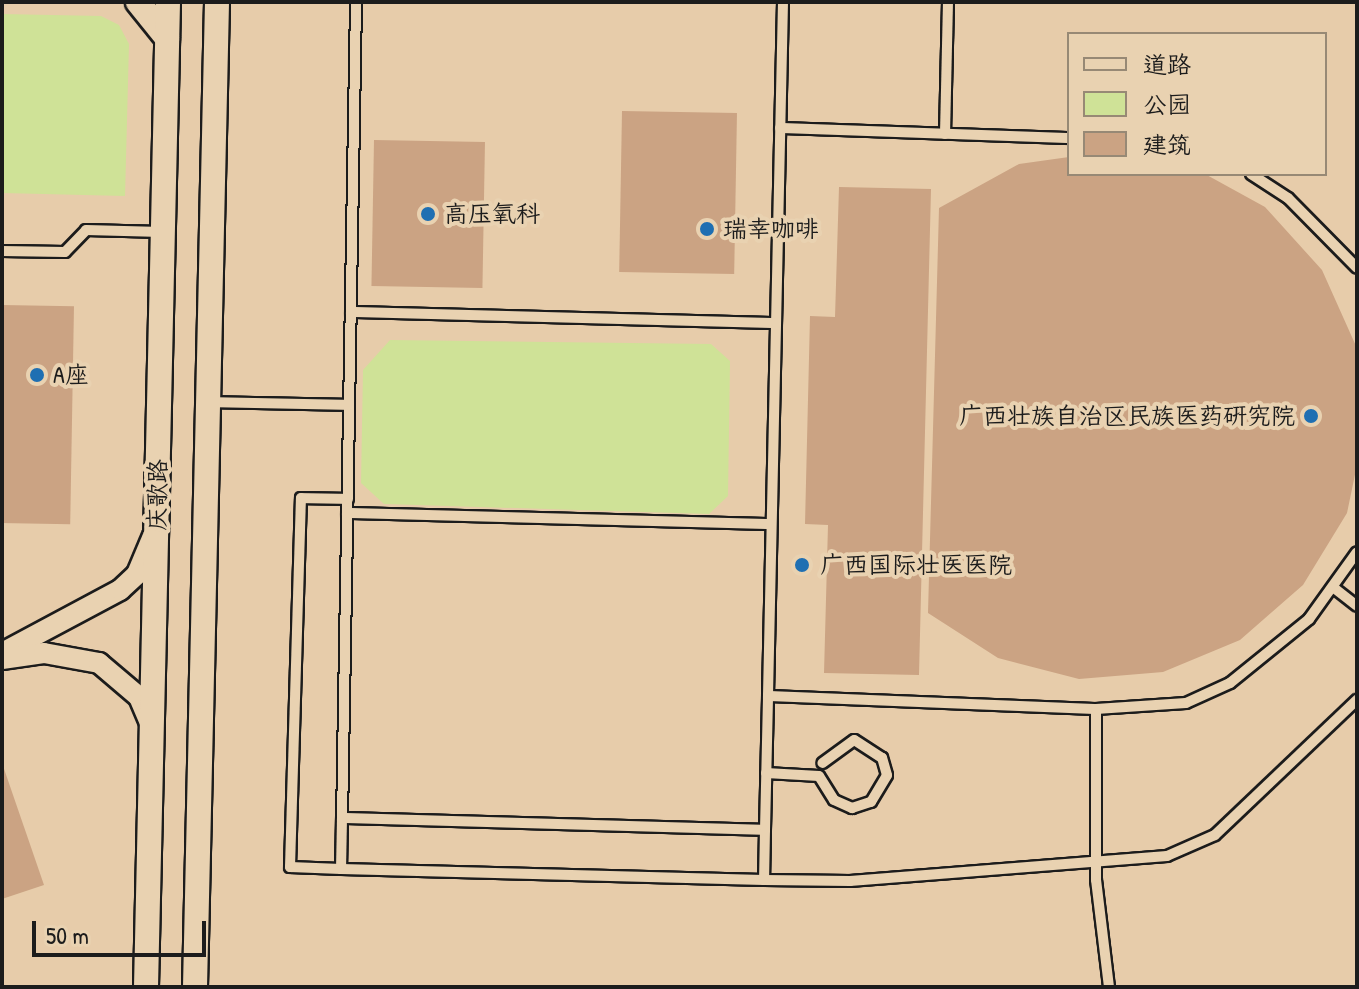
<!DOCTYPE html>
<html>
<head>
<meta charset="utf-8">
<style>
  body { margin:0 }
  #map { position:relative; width:1359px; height:989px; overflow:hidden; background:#e7ccaa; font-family:"Patrick Hand","LXGW WenKai TC",sans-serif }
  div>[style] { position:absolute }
  .green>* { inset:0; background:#cfe297 }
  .building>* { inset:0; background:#cba383; transform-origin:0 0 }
  .roads { filter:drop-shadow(2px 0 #1c1c1c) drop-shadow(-2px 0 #1c1c1c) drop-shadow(0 2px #1c1c1c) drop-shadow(0 -2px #1c1c1c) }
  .service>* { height:10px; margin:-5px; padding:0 5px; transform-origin:5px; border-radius:5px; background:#e9d2b1 }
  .minor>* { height:20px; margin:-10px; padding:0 10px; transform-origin:10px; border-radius:10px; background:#e9d2b1 }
  .tertiary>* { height:24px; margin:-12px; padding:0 12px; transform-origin:12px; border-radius:12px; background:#e9d2b1 }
  .dots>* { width:22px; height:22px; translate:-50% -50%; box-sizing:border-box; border:4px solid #e9d2b1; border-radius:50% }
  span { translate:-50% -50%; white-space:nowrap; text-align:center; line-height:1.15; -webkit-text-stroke:8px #e9d2b1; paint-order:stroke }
  .poi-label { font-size:24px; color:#1c1c1c }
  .left { translate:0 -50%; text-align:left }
  .right { translate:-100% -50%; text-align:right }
  .street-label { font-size:24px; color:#1c1c1c }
  .frame { position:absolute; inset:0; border:4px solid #1c1c1c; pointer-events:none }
  .legend { position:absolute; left:1067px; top:32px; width:260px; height:144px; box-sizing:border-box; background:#e9d2b1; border:2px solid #978975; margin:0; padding:10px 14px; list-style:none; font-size:24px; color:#1c1c1c }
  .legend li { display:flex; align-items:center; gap:16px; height:40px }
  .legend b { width:40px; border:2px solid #978975 }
  .scale { position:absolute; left:32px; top:921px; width:174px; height:36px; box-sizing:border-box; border:4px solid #1c1c1c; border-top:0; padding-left:10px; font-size:24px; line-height:28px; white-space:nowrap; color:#1c1c1c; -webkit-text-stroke:6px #e9d2b1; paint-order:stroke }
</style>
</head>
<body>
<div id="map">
  <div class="green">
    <div style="clip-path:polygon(2px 14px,101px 16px,119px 25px,129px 44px,125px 196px,2px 193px)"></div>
    <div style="clip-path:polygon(390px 340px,711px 344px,730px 361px,728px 496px,709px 514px,384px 504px,361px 483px,363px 370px)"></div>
  </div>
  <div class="building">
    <div style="left:622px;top:111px;width:115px;height:161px;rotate:1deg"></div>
    <div style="left:374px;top:140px;width:111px;height:146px;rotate:1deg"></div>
    <div style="clip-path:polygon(1069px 157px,1069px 174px,1205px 174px,1265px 207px,1322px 270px,1356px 346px,1357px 465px,1347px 513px,1303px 585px,1240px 640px,1163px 672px,1079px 679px,998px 658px,928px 613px,939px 208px,1019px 164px)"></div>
    <div style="clip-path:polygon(839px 187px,931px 189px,919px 675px,824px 673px,828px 525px,805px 524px,810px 316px,835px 317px)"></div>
    <div style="left:2px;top:305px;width:72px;height:218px;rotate:1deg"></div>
    <div style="clip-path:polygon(2px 763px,44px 885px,2px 899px)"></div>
  </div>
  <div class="roads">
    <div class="service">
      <div style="left:356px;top:2px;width:816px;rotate:90.98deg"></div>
      <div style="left:342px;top:818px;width:423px;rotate:1.6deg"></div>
      <div style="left:765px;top:830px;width:134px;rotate:-88.7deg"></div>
      <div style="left:783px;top:2px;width:694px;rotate:91.24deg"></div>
      <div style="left:768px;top:696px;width:328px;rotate:2.3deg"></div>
      <div style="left:780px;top:128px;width:289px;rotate:2deg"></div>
      <div style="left:945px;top:134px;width:132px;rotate:-88.7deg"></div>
      <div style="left:1251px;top:174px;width:44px;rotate:33deg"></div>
      <div style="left:1288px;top:198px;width:98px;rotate:45.4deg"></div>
      <div style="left:2px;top:251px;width:63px;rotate:0.9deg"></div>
      <div style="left:65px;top:252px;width:30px;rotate:-46deg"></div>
      <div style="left:86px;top:230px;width:76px;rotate:1.5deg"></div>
      <div style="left:351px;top:312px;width:425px;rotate:1.5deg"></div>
      <div style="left:210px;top:402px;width:139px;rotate:1.2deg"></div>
      <div style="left:347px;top:513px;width:424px;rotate:1.5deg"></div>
      <div style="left:1334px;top:588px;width:29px;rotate:38deg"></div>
      <div style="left:766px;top:773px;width:53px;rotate:3.2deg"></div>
      <div style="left:819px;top:776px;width:28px;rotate:58deg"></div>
      <div style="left:834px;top:800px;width:20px;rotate:24deg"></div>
      <div style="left:852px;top:808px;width:20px;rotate:-18deg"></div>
      <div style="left:871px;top:802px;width:31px;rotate:-59deg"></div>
      <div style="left:887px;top:775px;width:18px;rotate:-106deg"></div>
      <div style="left:882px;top:758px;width:33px;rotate:-147deg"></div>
      <div style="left:854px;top:740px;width:39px;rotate:144deg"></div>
      <div style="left:342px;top:818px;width:51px;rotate:91.1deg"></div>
      <div style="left:341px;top:869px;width:423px;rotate:1.5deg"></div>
      <div style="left:765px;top:830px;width:50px;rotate:91.1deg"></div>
      <div style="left:764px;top:880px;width:86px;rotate:0.7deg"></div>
      <div style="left:850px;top:881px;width:318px;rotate:-4.5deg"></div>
      <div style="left:1167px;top:856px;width:52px;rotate:-23.6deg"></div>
      <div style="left:1215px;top:835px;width:196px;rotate:-43.6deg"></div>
      <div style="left:341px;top:869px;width:51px;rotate:-177.8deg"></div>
      <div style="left:290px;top:867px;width:369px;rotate:-88.3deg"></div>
      <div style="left:301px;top:498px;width:47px;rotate:1.2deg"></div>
      <div style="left:1109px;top:987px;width:108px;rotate:-96.9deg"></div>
      <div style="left:1096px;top:880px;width:171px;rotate:-90deg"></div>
      <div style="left:1096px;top:709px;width:90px;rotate:-3.8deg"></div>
      <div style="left:1186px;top:703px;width:48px;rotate:-24.4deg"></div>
      <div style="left:1230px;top:683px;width:102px;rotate:-39deg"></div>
      <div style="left:1309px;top:619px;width:82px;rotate:-54.4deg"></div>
    </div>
    <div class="minor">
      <div style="left:2px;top:653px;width:134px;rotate:-28.1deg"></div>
      <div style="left:120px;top:590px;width:23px;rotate:-43deg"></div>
      <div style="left:137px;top:574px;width:41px;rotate:-67.2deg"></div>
      <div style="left:2px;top:659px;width:42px;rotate:-8.1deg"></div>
      <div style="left:44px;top:653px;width:56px;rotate:10.3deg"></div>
      <div style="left:99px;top:663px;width:52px;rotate:40.4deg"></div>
      <div style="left:139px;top:697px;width:28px;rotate:67deg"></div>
    </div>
    <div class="tertiary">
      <div style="left:138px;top:2px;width:46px;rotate:51.1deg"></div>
      <div style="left:146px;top:987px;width:985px;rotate:-88.72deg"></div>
      <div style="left:195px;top:987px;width:985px;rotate:-88.72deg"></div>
    </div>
  </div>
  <div class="dots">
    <div style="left:428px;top:214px;background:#1f6fb2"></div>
    <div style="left:707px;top:229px;background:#1f6fb2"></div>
    <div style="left:37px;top:375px;background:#1f6fb2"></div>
    <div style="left:1311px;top:416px;background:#1f6fb2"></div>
    <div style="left:802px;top:565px;background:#1f6fb2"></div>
  </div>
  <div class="poi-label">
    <span class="left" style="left:444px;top:214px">高压氧科</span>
    <span class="left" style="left:723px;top:229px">瑞幸咖啡</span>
    <span class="left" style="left:53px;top:375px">A座</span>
    <span class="right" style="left:1295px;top:416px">广西壮族自治区民族医药研究院</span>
    <span class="left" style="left:820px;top:565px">广西国际壮医医院</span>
  </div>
  <div class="street-label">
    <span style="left:157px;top:495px;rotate:-89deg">庆歌路</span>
  </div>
  <div class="frame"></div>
  <ul class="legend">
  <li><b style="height:10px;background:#e9d2b1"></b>道路</li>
  <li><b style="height:22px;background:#cfe297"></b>公园</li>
  <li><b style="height:22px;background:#cba383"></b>建筑</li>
  </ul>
  <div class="scale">50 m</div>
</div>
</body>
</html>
